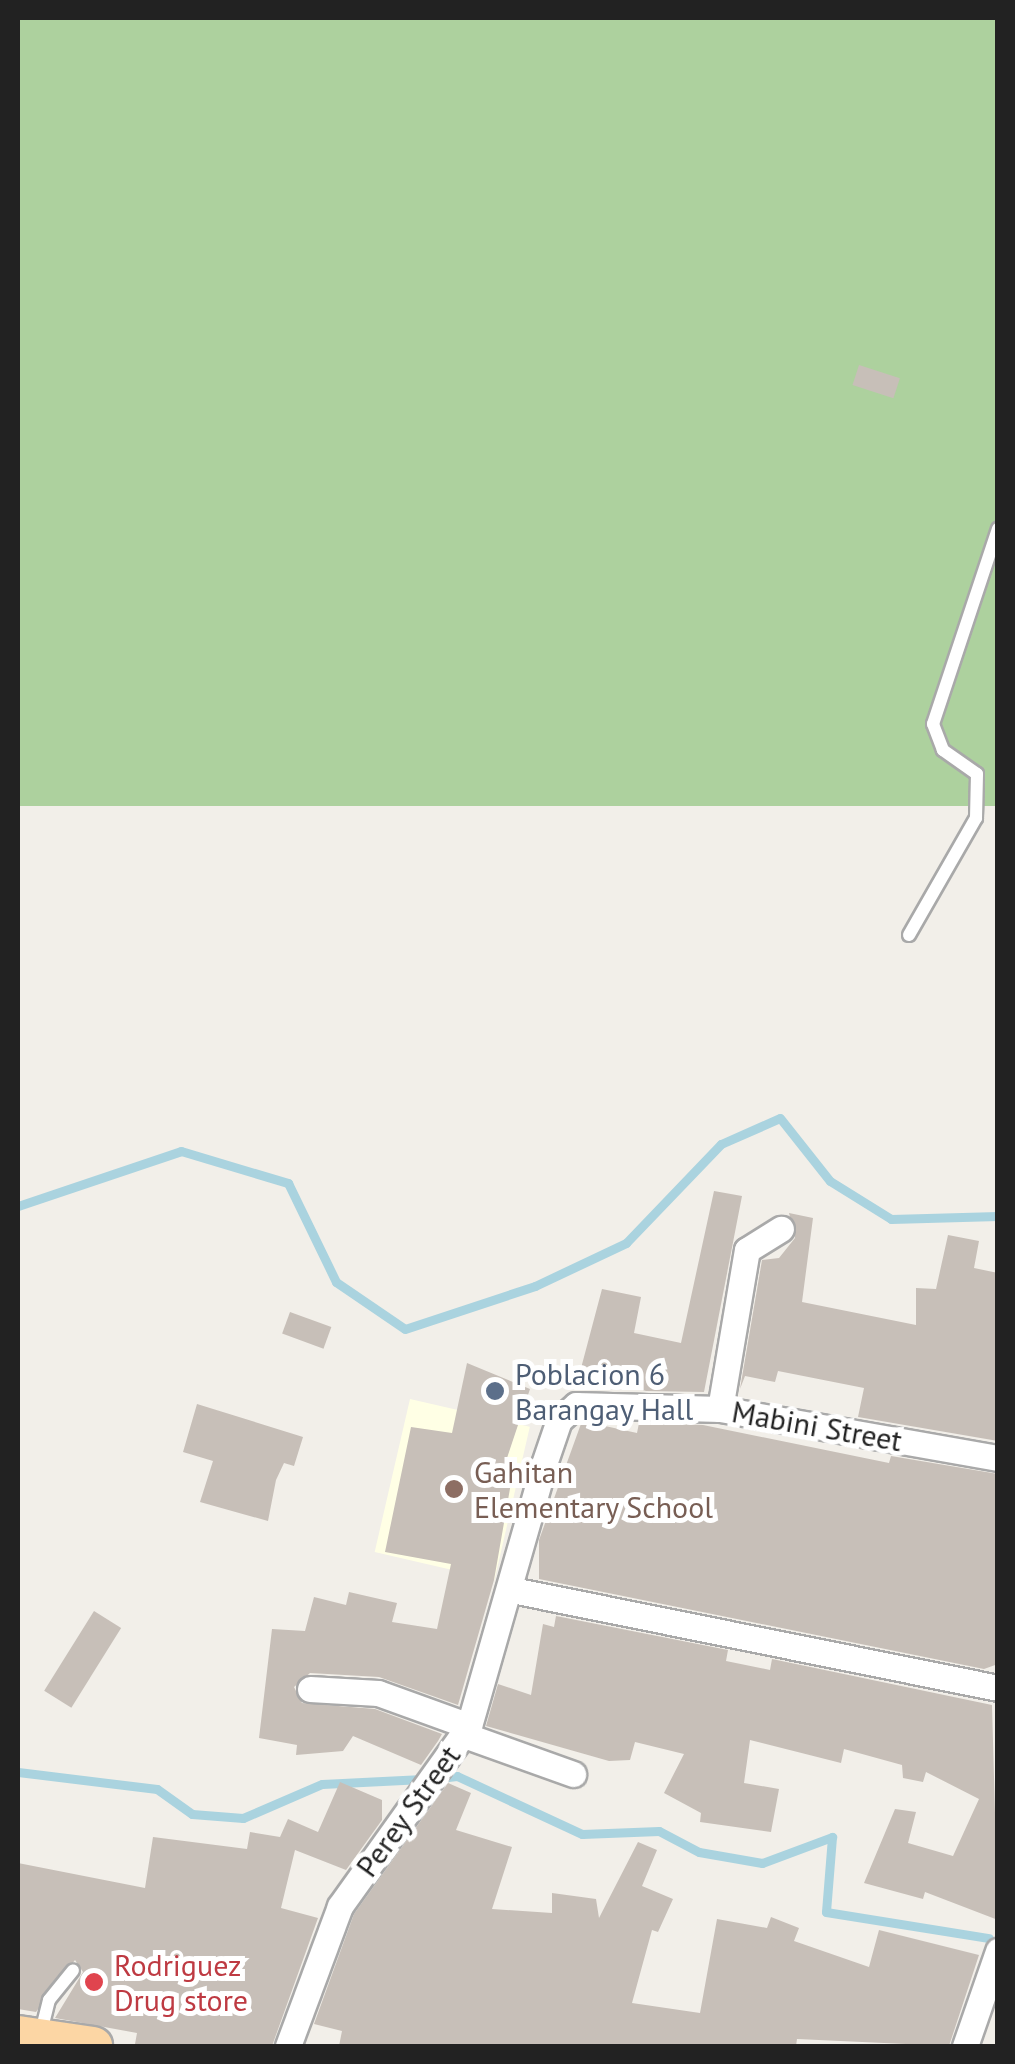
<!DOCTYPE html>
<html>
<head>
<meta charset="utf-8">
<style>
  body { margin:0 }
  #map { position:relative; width:1015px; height:2064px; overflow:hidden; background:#f2efe9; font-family:"PT Sans",sans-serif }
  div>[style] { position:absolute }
  .education>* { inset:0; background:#ffffe5; transform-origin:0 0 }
  .forest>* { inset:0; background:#add19e; transform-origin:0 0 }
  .stream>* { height:9px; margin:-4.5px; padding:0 4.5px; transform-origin:4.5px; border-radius:4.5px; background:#aad3df }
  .building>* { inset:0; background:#c7bfb8; transform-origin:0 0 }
  .roads { filter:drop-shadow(2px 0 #a9a9a9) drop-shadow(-2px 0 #a9a9a9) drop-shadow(0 2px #a9a9a9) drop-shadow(0 -2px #a9a9a9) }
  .lane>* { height:12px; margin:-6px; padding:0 6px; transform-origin:6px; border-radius:6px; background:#fff }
  .street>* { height:25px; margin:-12.5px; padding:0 12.5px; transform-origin:12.5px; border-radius:12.5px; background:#fff }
  .primary>* { height:38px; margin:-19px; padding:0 19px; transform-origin:19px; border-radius:19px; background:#fcd6a4 }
  .dots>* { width:28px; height:28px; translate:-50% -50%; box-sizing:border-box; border:5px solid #fff; border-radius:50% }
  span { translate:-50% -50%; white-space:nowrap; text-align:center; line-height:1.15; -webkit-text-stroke:10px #fff; paint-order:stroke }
  .service-label { font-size:30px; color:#4e5e75 }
  .left { translate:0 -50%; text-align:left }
  .street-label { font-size:30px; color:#222 }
  .education-label { font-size:30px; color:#785e54 }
  .health-label { font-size:30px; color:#be3a42 }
  .frame { position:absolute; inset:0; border:20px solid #222; pointer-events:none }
</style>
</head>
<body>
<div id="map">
  <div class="education">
    <div style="left:410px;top:1399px;width:123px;height:157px;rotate:13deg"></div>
  </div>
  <div class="forest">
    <div style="left:18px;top:18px;width:979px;height:788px"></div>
  </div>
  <div class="stream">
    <div style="left:18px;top:1206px;width:172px;rotate:-18.6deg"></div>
    <div style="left:181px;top:1151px;width:112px;rotate:16.7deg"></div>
    <div style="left:288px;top:1183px;width:110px;rotate:64.1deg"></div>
    <div style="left:336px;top:1282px;width:83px;rotate:34.3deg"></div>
    <div style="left:405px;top:1329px;width:137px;rotate:-18.3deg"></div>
    <div style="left:535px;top:1286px;width:101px;rotate:-25.3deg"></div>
    <div style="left:626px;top:1243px;width:137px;rotate:-46.2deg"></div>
    <div style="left:721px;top:1144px;width:64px;rotate:-23.8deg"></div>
    <div style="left:780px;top:1118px;width:80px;rotate:51.6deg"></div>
    <div style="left:830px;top:1181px;width:72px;rotate:31.9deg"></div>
    <div style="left:891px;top:1219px;width:107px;rotate:-1.6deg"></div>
    <div style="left:18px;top:1772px;width:140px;rotate:7deg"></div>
    <div style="left:157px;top:1789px;width:43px;rotate:35.5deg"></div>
    <div style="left:192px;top:1814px;width:51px;rotate:4.5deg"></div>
    <div style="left:243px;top:1818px;width:86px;rotate:-23.3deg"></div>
    <div style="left:322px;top:1784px;width:101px;rotate:-2.8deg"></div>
    <div style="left:439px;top:1778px;width:18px;rotate:-6deg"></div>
    <div style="left:457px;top:1776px;width:138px;rotate:24.9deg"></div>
    <div style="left:582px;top:1834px;width:77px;rotate:-2.2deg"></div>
    <div style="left:659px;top:1831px;width:45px;rotate:27.7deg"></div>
    <div style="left:699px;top:1852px;width:64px;rotate:9.9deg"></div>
    <div style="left:762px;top:1863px;width:75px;rotate:-20.4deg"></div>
    <div style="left:832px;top:1837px;width:75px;rotate:94.6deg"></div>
    <div style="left:826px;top:1912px;width:165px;rotate:9.1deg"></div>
  </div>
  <div class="building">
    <div style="left:859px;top:365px;width:43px;height:21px;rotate:18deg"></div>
    <div style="clip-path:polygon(714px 1191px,742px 1196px,704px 1392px,646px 1391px,580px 1372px,602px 1289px,641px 1297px,634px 1333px,681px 1343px)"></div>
    <div style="clip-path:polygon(789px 1213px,813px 1218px,802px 1302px,916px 1325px,916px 1288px,936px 1289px,948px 1235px,979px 1241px,974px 1268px,998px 1273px,998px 1441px,858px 1417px,864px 1388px,778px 1371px,775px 1382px,745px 1376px,740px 1389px,762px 1260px,779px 1258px,795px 1238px)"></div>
    <div style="left:290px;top:1312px;width:44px;height:23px;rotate:20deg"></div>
    <div style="clip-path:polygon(467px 1363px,530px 1389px,507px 1458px,515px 1460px,494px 1580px,458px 1705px,379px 1677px,310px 1673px,294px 1687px,302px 1703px,375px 1709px,442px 1734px,438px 1741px,421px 1765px,353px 1736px,343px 1751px,296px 1755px,297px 1745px,259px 1738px,272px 1629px,305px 1631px,314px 1597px,346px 1605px,349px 1592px,397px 1603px,392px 1622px,437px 1629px,451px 1564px,385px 1552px,411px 1427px,452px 1433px)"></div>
    <div style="clip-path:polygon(197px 1404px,303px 1437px,294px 1466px,284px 1463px,276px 1480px,268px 1521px,200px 1502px,213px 1461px,183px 1452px)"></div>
    <div style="clip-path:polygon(582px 1421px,637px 1433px,639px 1423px,703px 1425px,889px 1463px,891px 1456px,998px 1474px,998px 1664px,984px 1669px,539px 1579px,539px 1540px)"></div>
    <div style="left:94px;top:1611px;width:32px;height:94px;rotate:32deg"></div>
    <div style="clip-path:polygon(556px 1616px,728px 1650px,726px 1661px,770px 1670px,772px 1659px,992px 1705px,998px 1920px,925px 1892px,923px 1899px,864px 1883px,895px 1809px,916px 1812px,908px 1843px,953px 1856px,979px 1799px,926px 1772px,923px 1782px,903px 1778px,902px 1765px,844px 1749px,841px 1763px,750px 1740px,744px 1783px,779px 1789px,771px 1832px,700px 1822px,701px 1813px,664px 1793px,684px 1754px,635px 1742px,630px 1760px,609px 1761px,486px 1726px,498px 1684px,531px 1695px,543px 1624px,554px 1627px)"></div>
    <div style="clip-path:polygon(340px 1782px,382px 1800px,382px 1820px,346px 1870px,295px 1850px,281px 1908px,318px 1918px,272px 2046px,155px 2046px,135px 2044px,137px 2033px,55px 2018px,83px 1972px,75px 1960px,36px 2012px,18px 2009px,18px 1863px,145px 1888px,153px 1837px,247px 1849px,250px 1832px,280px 1837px,288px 1819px,318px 1832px)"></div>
    <div style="clip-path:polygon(448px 1783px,471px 1793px,456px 1830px,512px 1847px,492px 1909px,552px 1913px,552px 1893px,596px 1899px,599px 1918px,638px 1842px,657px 1850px,642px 1886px,673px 1899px,658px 1932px,652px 1930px,632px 2003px,700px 2013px,717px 1919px,767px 1928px,771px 1917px,799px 1928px,794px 1941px,869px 1967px,879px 1930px,979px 1955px,949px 2046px,797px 2039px,796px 2046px,339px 2046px,342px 2031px,314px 2024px,354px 1914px)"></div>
  </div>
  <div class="roads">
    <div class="lane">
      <div style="left:909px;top:935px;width:135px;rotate:-60.2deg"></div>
      <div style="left:976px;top:818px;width:44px;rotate:-88.7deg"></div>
      <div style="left:977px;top:774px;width:42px;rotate:-144.8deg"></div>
      <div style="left:943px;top:750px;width:28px;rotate:-111deg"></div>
      <div style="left:933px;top:724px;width:206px;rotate:-71.6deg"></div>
      <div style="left:40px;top:2036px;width:37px;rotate:-76deg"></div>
      <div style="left:49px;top:2000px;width:38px;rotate:-51deg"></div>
    </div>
    <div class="street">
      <div style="left:720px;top:1409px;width:161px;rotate:-80.4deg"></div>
      <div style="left:747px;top:1250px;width:40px;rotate:-32deg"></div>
      <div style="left:512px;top:1590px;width:496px;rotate:11.4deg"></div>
      <div style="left:310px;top:1689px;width:68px;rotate:3.4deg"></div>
      <div style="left:378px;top:1693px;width:97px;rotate:19.9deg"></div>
      <div style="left:464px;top:1735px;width:116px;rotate:19.7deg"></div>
      <div style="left:288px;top:2046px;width:149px;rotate:-69.6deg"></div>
      <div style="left:340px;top:1906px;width:221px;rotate:-54.4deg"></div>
      <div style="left:469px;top:1726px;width:273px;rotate:-74deg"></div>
      <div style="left:544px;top:1464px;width:46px;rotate:-71.2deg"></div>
      <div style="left:559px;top:1420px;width:23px;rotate:-41deg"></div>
      <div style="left:576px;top:1405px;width:144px;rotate:1.6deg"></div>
      <div style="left:720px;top:1409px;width:282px;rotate:10deg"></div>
      <div style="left:965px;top:2046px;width:101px;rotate:-70.8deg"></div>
    </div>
    <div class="primary">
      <div style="left:18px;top:2035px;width:76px;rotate:8.3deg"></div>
    </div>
  </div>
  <div class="dots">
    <div style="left:495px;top:1391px;background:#5c6f8a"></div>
    <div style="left:454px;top:1489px;background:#8d6e63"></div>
    <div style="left:94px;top:1982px;background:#e0444e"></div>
  </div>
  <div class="service-label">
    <span class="left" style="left:515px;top:1391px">Poblacion 6<br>Barangay Hall</span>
  </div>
  <div class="street-label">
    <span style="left:817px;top:1426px;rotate:10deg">Mabini Street</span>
    <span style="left:408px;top:1811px;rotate:-54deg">Perey Street</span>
  </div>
  <div class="education-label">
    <span class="left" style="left:474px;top:1489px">Gahitan<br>Elementary School</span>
  </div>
  <div class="health-label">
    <span class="left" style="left:114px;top:1982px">Rodriguez<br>Drug store</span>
  </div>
  <div class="frame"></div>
</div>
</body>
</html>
